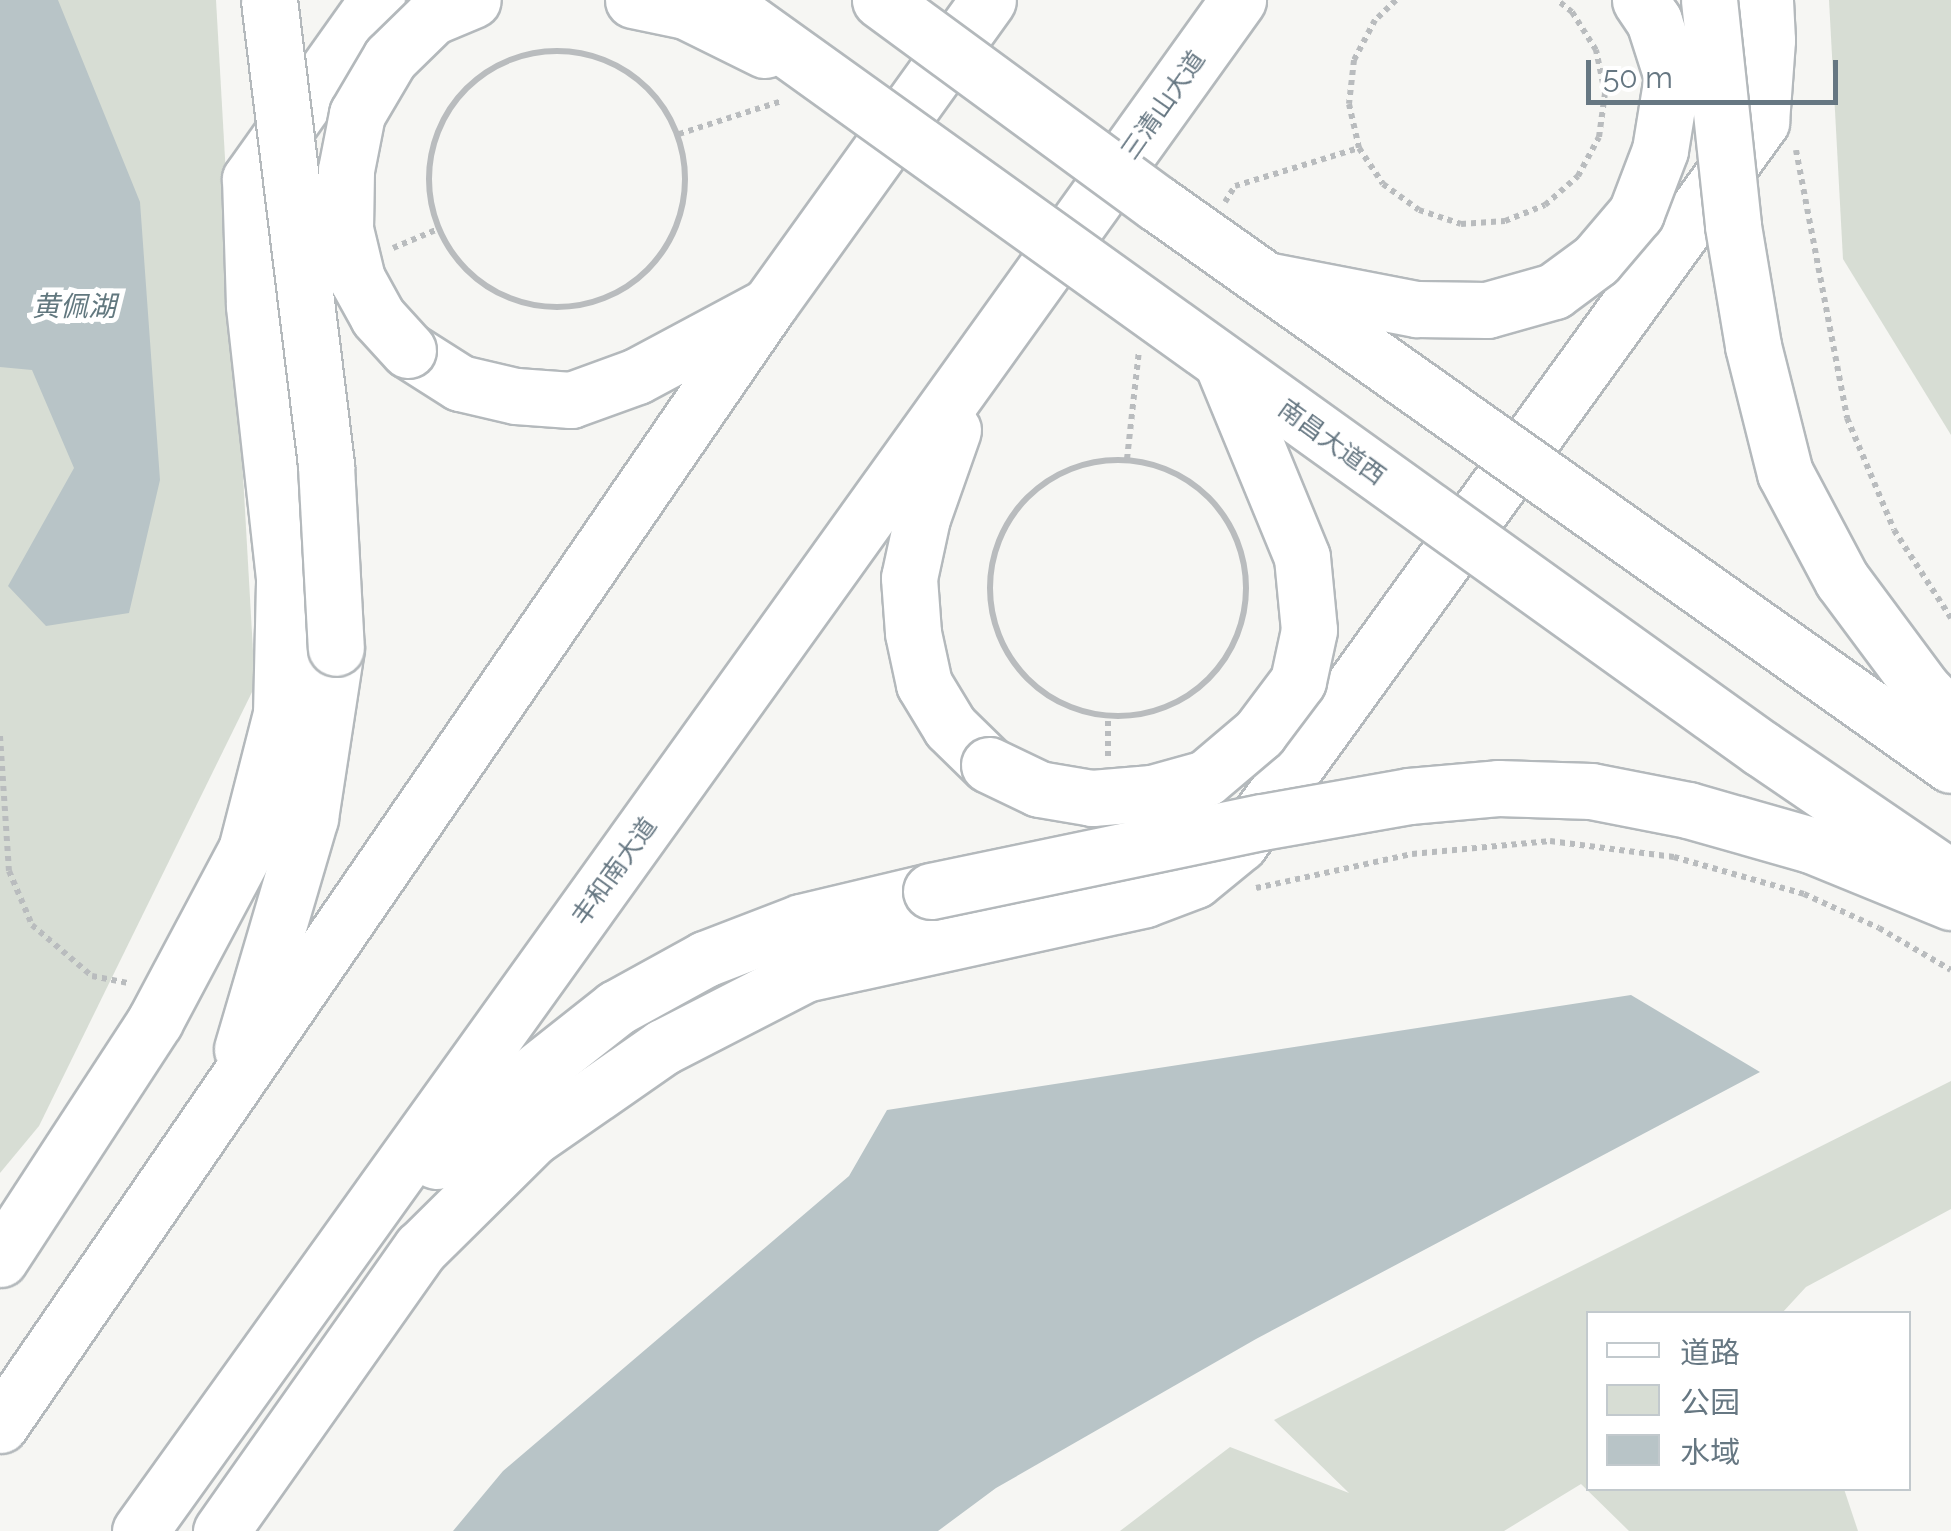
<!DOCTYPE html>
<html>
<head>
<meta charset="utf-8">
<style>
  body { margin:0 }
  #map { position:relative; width:1951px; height:1531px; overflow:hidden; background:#f6f6f3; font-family:Raleway,"Noto Sans SC",sans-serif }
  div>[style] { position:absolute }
  .green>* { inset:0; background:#d7ddd4 }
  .water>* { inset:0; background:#b8c4c7 }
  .path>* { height:6px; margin-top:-3px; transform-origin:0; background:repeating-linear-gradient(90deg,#b9bcbe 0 5px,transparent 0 10px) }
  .path>.ring { margin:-3px; padding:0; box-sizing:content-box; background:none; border:6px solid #b9bcbe; border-radius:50% }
  .roads { filter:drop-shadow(2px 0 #b4b9bc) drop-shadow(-2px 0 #b4b9bc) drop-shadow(0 2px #b4b9bc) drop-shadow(0 -2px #b4b9bc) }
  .major>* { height:55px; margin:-27.5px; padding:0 27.5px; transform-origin:27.5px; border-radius:27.5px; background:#fff }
  .bridges { filter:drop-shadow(2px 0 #b4b9bc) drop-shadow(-2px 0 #b4b9bc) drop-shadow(0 2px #b4b9bc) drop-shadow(0 -2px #b4b9bc) }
  .major-bridge>* { height:55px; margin:-27.5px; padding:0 27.5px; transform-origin:27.5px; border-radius:27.5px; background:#fff }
  .highway-bridge>* { height:55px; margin:-27.5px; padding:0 27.5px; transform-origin:27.5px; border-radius:27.5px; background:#fff }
  span { translate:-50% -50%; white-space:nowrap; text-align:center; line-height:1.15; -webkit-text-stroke:10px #fff; paint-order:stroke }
  .street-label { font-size:25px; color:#667782 }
  .water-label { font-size:28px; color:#62787f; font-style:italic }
  .legend { position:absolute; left:1586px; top:1311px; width:325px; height:180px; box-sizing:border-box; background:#fff; border:2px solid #c2c9cd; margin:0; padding:12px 18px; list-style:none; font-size:30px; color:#667782 }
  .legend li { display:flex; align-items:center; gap:20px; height:50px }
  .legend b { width:50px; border:2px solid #c2c9cd }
  .scale { position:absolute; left:1586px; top:60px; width:252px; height:45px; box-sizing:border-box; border:5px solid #667782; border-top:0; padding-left:12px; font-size:30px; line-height:35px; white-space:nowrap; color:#667782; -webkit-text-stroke:8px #fff; paint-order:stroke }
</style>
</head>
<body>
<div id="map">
  <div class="green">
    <div style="clip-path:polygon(0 0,216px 0,255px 686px,39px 1126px,0 1173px)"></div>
    <div style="clip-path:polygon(1829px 0,1951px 0,1951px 435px,1843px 259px)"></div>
    <div style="clip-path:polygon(1951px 1081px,1951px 1209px,1806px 1287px,1782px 1313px,1588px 1314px,1588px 1488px,1844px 1489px,1858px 1531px,1629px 1531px,1581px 1484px,1504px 1531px,1120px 1531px,1230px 1447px,1349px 1493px,1274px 1420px)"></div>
  </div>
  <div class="water">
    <div style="clip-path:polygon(0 0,58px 0,140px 202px,160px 480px,129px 613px,46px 626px,8px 586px,74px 468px,32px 370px,0 367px)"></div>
    <div style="clip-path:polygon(1631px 995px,1760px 1072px,1256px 1339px,996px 1488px,938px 1531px,453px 1531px,503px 1471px,849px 1176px,887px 1110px)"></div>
  </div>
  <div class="path">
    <div style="left:1396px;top:0;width:29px;rotate:136deg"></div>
    <div style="left:1375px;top:20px;width:45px;rotate:117.7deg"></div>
    <div style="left:1354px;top:60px;width:44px;rotate:96.5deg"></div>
    <div style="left:1349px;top:104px;width:45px;rotate:77.2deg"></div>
    <div style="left:1359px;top:148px;width:43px;rotate:56.3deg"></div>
    <div style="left:1383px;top:184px;width:44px;rotate:35.8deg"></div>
    <div style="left:1419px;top:210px;width:44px;rotate:18.4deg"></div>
    <div style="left:1461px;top:224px;width:44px;rotate:-3.9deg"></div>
    <div style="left:1505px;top:221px;width:43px;rotate:-21.8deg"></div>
    <div style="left:1545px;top:205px;width:44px;rotate:-41.3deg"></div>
    <div style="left:1578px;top:176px;width:44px;rotate:-61.7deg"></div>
    <div style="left:1599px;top:137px;width:44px;rotate:-82.2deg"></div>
    <div style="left:1605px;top:93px;width:44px;rotate:-101.8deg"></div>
    <div style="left:1596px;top:50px;width:45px;rotate:-122.3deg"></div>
    <div style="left:1572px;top:12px;width:19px;rotate:-141deg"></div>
    <div class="ring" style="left:429px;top:51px;width:250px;height:250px"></div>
    <div style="left:679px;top:134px;width:108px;rotate:-17.8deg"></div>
    <div style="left:1796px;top:150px;width:273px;rotate:79.2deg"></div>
    <div style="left:1847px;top:418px;width:121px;rotate:67.2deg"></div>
    <div style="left:1894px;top:530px;width:105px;rotate:57.1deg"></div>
    <div style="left:1225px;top:202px;width:19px;rotate:-58deg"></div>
    <div style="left:1235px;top:186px;width:130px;rotate:-17deg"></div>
    <div style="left:393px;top:248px;width:49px;rotate:-22.9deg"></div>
    <div style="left:1127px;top:459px;width:109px;rotate:-83.7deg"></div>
    <div class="ring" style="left:990px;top:460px;width:250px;height:250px"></div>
    <div style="left:0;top:736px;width:135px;rotate:86.2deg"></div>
    <div style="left:9px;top:871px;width:59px;rotate:66.9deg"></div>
    <div style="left:32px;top:925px;width:79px;rotate:40.4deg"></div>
    <div style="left:92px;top:976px;width:36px;rotate:11deg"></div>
    <div style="left:1108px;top:756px;width:39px;rotate:-90deg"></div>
    <div style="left:1256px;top:888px;width:160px;rotate:-12.3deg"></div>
    <div style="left:1412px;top:854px;width:139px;rotate:-5.4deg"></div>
    <div style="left:1550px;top:841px;width:125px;rotate:7.4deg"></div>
    <div style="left:1674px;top:857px;width:135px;rotate:15.9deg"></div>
    <div style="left:1804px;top:894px;width:82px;rotate:24.4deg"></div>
    <div style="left:1879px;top:928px;width:83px;rotate:30.3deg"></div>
  </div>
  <div class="roads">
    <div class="major">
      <div style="left:408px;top:350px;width:62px;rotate:32.4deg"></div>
      <div style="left:460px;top:383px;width:57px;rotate:13.1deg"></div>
      <div style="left:516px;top:396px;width:55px;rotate:4.2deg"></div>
      <div style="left:571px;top:400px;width:70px;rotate:-20deg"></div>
      <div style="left:637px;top:376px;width:142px;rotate:-28.2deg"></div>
      <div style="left:953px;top:430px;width:93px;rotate:109.4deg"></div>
      <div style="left:922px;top:518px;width:61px;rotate:102.2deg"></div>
      <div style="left:909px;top:578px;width:55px;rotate:85.8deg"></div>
      <div style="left:913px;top:633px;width:52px;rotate:77.8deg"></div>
      <div style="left:924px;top:684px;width:50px;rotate:58.8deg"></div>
      <div style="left:950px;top:727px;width:54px;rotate:44.3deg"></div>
      <div style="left:242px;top:1049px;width:241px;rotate:-73.6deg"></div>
      <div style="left:310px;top:818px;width:172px;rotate:-81.3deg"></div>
      <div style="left:436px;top:1161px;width:127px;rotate:-42.1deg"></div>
      <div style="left:530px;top:1076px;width:110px;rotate:-38.3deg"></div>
      <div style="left:616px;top:1008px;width:102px;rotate:-28.8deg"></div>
      <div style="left:705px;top:959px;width:103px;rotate:-21.1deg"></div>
      <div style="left:801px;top:922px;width:134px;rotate:-13.4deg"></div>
      <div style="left:0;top:1259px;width:284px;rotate:-56.9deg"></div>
      <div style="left:155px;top:1021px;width:194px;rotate:-62deg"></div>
      <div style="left:246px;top:850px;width:140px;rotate:-75.6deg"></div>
      <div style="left:281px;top:714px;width:136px;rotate:-88.7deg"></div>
      <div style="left:284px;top:578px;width:275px;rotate:-96.3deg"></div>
      <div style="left:254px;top:305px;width:126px;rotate:-91.8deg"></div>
      <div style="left:250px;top:179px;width:219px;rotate:-54.6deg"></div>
      <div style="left:0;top:1425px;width:1359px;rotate:-55.53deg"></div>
      <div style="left:769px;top:305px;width:375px;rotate:-54.3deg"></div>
      <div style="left:140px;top:1531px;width:1884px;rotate:-54.35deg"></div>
      <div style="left:221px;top:1531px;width:347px;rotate:-54.8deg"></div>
      <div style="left:421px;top:1248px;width:156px;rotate:-44.7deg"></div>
      <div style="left:532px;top:1138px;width:160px;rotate:-34.8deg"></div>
      <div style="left:663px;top:1047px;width:160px;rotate:-27.2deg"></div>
      <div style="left:805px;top:974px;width:348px;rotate:-12.4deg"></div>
      <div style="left:1145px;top:899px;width:53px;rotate:-20.8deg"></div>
      <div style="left:1195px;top:880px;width:58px;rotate:-39.4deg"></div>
      <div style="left:1240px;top:843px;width:890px;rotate:-54.15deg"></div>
      <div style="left:1761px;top:122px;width:82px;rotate:-85.8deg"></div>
      <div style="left:1767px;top:40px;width:40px;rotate:-92.9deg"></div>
    </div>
  </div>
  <div class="bridges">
    <div class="major-bridge">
      <div style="left:269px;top:0;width:469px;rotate:83deg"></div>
      <div style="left:326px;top:466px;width:182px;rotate:86.9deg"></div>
      <div style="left:633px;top:0;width:54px;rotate:11.7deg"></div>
      <div style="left:686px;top:11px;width:88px;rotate:26.3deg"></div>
      <div style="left:1709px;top:0;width:227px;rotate:83.9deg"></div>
      <div style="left:1733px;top:226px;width:122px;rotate:80.5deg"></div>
      <div style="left:1753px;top:346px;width:131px;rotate:75.9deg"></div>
      <div style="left:1785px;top:473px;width:121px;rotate:62deg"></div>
      <div style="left:1842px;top:580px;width:136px;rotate:53.4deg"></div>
      <div style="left:1923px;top:689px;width:40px;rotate:46deg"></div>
      <div style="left:1271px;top:281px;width:149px;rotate:10.9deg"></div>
      <div style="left:1417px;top:309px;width:70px;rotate:0.8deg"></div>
      <div style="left:1487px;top:310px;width:70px;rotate:-15.8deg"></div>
      <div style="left:1554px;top:291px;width:52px;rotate:-36.4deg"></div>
      <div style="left:1596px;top:260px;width:62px;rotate:-49.6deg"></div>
      <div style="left:1636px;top:213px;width:67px;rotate:-69.1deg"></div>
      <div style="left:1660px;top:150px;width:74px;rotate:-80.7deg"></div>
      <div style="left:1672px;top:77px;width:59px;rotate:-107.8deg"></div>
      <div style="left:1654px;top:21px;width:25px;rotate:-124deg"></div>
      <div style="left:408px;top:350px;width:45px;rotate:-132.3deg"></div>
      <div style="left:378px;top:317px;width:43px;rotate:-118.9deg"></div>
      <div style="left:357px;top:279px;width:51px;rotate:-103.5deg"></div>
      <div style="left:345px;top:229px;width:59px;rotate:-89deg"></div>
      <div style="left:346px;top:170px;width:57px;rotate:-78.9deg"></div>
      <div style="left:357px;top:114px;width:65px;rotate:-59.5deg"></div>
      <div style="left:390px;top:58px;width:59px;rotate:-44.3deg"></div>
      <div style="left:432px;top:17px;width:44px;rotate:-22.5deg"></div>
      <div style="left:989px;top:765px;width:55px;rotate:25.6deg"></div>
      <div style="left:1039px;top:789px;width:54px;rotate:9.6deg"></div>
      <div style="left:1092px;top:798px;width:60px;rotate:-4.8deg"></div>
      <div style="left:1152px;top:793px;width:56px;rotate:-15.5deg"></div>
      <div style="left:1206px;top:778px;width:70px;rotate:-40.3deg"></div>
      <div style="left:1259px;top:733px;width:65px;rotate:-53.1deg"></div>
      <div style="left:1298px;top:681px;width:52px;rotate:-77.8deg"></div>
      <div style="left:1309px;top:630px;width:73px;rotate:-95.5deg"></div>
      <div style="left:1302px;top:557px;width:210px;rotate:-112.4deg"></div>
      <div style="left:931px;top:891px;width:338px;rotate:-11.8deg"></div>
      <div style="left:1262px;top:822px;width:149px;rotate:-10deg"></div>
      <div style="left:1409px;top:796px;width:89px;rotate:-5.1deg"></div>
      <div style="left:1498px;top:788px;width:93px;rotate:1.8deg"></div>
      <div style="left:1591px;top:791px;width:99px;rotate:11.1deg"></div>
      <div style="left:1688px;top:810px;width:128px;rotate:15.9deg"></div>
      <div style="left:1811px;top:845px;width:151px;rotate:22.2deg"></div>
    </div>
    <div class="highway-bridge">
      <div style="left:718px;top:0;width:1285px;rotate:35.66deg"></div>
      <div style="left:1762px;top:749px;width:229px;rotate:34.3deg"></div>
      <div style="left:880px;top:0;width:345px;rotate:36.3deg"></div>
      <div style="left:1158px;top:204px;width:971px;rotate:35.28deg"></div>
    </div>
  </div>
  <div class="street-label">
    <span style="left:1163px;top:105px;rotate:-55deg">三清山大道</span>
    <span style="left:1332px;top:442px;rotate:36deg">南昌大道西</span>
    <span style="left:614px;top:871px;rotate:-54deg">丰和南大道</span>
  </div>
  <div class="water-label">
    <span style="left:74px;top:307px">黄佩湖</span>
  </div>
  <ul class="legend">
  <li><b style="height:12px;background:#fff"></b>道路</li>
  <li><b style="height:28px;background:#d7ddd4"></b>公园</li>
  <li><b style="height:28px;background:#b8c4c7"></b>水域</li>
  </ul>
  <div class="scale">50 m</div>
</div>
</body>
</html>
